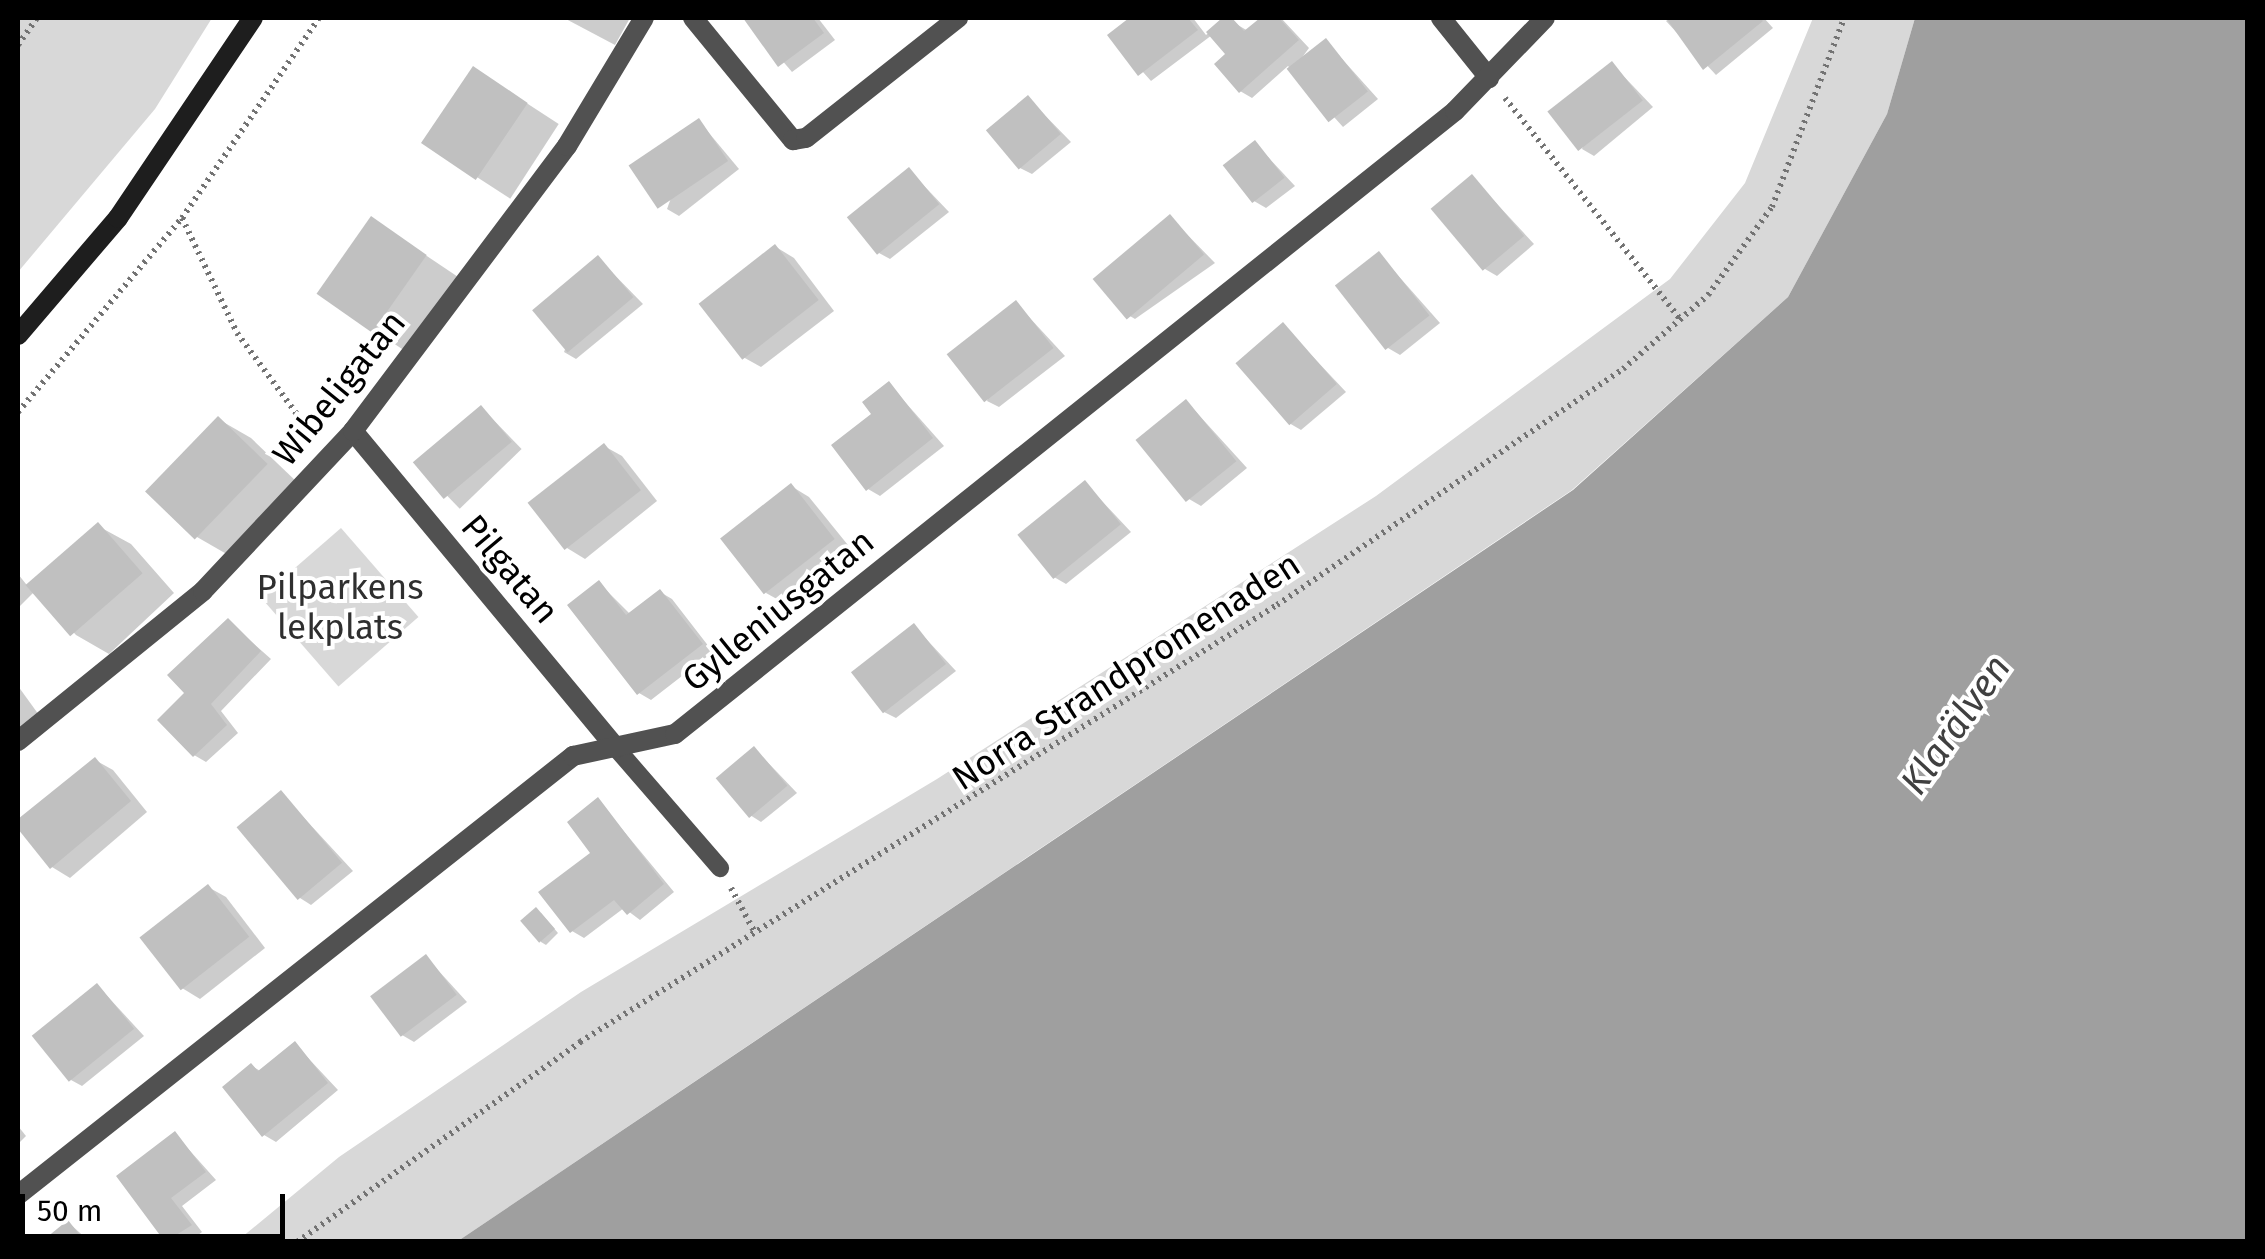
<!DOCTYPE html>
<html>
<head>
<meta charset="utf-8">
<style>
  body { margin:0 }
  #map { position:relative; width:2265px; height:1259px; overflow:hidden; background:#fff; font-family:"Fira Sans",sans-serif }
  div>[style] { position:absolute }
  .green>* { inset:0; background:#d8d8d8; transform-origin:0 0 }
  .water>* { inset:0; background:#9f9f9f }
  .shadow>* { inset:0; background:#0003; transform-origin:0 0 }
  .building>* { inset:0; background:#c0c0c0; transform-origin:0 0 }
  .path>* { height:6px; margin-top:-3px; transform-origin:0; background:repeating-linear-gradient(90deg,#737373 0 2.5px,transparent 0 7.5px) }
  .lane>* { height:18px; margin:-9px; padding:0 9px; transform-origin:9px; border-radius:9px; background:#515151 }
  .street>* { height:20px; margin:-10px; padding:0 10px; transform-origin:10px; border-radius:10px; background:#515151 }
  .secondary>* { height:20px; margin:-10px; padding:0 10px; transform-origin:10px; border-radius:10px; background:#1e1e1e }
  span { translate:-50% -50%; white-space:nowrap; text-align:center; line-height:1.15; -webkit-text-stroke:8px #fff; paint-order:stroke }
  .street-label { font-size:35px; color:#000 }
  .park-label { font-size:35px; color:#2f2f2f }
  .water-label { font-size:38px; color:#404040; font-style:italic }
  .frame { position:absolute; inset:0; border:20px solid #000; pointer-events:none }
  .scale { position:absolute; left:20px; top:1194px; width:265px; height:45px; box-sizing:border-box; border:5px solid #000; border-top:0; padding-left:12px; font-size:30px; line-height:35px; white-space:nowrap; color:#000; -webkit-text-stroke:8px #fff; paint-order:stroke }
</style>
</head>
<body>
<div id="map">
  <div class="green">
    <div style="clip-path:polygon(18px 18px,212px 18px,155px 109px,18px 272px)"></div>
    <div style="clip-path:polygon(1813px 18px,1915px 18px,1887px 114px,1788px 297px,1572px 490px,458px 1241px,236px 1242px,339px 1157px,581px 992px,937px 779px,1376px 496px,1670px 279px,1745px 183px)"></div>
    <div style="left:341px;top:528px;width:118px;height:106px;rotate:49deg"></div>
  </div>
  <div class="water">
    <div style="clip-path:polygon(1915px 18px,2247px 18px,2247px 1241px,458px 1241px,1573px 490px,1788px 297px,1887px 114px)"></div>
  </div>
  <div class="shadow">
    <div style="clip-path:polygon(564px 18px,630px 18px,615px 45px)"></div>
    <div style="clip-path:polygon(746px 18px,818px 18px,835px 40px,792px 72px)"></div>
    <div style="clip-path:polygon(1133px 18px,1193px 18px,1206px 35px,1226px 18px,1248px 31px,1264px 18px,1281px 18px,1309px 48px,1298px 63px,1326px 41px,1378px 99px,1343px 127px,1288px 66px,1252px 98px,1240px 91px,1229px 54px,1212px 35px,1151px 81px,1110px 35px)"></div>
    <div style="clip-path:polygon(1670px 18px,1764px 18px,1773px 28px,1716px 75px,1666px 21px)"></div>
    <div style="clip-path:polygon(1612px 64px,1653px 107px,1594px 156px,1582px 149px)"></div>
    <div style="left:474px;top:69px;width:101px;height:89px;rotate:33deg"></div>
    <div style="clip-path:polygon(1028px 98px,1071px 142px,1032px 174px,1020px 168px)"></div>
    <div style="clip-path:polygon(699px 121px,739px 169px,679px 216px,667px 209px)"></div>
    <div style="clip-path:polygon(1255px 143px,1295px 186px,1266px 208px,1254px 201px)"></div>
    <div style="clip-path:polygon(909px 170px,949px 212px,890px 259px,879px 253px)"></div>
    <div style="clip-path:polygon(1472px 177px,1534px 244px,1497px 276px,1485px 269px)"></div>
    <div style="clip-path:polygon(1170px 217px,1215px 263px,1135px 319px,1123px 312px)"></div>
    <div style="left:372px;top:219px;width:103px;height:91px;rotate:34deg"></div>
    <div style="clip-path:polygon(776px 247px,794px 258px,834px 311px,761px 367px,743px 357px)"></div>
    <div style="clip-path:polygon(1379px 254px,1440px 323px,1400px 355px,1388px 348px)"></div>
    <div style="clip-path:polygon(598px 258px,643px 304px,576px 359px,564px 352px)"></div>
    <div style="clip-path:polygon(1016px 303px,1065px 356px,999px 407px,987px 401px)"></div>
    <div style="clip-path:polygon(1283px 325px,1346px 392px,1301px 430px,1289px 423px)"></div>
    <div style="clip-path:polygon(889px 384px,944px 446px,880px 496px,868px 489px,875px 414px)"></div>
    <div style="clip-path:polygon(1187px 402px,1247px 468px,1201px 506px,1189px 499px)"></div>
    <div style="left:482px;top:408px;width:57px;height:86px;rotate:46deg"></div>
    <div style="clip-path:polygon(218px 419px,251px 438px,299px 484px,230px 556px,197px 537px,150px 494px)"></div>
    <div style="clip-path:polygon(604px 446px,622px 456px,657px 501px,585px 559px,567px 548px)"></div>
    <div style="clip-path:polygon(1085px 483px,1131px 532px,1066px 584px,1054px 577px)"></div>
    <div style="clip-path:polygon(791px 486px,809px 497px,852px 550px,784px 603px,766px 593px)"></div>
    <div style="clip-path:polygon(98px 526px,131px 544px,174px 593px,109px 654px,76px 635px,35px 591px,18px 608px,18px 574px,30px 589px)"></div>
    <div style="clip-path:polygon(599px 583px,631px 615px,660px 592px,672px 599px,713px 652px,651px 700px,639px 693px)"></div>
    <div style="clip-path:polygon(228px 621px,271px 659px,221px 711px,238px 733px,206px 762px,194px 755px,187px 693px)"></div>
    <div style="clip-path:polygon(914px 626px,956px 671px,896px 718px,884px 712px)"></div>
    <div style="clip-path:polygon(18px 686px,39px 715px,18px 731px)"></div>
    <div style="clip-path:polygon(755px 749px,797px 793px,761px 822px,750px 815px)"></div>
    <div style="clip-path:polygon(95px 760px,113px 770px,147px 812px,70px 878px,52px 867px,18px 822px)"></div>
    <div style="clip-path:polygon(281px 793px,353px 871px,311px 905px,300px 898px)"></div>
    <div style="clip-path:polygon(598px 800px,674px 892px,640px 920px,624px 908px,584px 938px,572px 931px,593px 853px)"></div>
    <div style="clip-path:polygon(208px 887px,226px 897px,265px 948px,200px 999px,182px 988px)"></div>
    <div style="clip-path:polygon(541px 913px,558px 933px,546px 945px,541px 942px)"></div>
    <div style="clip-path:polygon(426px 957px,467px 1002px,414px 1042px,402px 1035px)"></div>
    <div style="clip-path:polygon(98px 986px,144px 1036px,82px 1086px,71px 1080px)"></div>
    <div style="clip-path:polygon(295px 1044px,338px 1090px,276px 1142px,264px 1135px,252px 1066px,262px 1072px)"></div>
    <div style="clip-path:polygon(18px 1126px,26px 1136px,18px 1144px)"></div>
    <div style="clip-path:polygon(175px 1134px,216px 1180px,182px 1206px,202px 1232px,189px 1242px,168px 1242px,119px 1176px)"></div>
    <div style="clip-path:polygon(69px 1223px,90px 1242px,45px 1242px)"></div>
  </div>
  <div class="building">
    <div style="clip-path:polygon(743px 18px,813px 18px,824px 33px,778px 67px)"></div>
    <div style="clip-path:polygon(1129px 18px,1188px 18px,1198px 30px,1138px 76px,1107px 35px)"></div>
    <div style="clip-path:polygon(1222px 18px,1232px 18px,1244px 31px,1260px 18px,1279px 18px,1299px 40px,1239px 93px,1214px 64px,1225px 54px,1206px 32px)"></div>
    <div style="clip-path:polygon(1666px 18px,1760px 18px,1763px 21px,1703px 70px)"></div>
    <div style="left:1326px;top:38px;width:68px;height:50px;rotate:52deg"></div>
    <div style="left:1612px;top:61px;width:50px;height:82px;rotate:52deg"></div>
    <div style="left:473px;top:66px;width:66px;height:93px;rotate:34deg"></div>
    <div style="left:1028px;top:95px;width:51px;height:55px;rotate:50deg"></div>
    <div style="left:699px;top:118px;width:52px;height:85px;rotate:56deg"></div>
    <div style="left:1255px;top:140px;width:48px;height:41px;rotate:52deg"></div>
    <div style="left:909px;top:167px;width:48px;height:80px;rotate:51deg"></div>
    <div style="left:1472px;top:174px;width:81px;height:54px;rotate:50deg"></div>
    <div style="left:1170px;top:214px;width:53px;height:101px;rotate:50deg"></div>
    <div style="left:371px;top:216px;width:68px;height:95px;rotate:35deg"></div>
    <div style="left:775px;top:244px;width:71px;height:97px;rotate:52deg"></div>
    <div style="left:1379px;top:251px;width:82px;height:56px;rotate:52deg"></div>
    <div style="left:598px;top:255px;width:55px;height:86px;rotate:50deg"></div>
    <div style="left:1016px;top:300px;width:61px;height:88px;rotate:52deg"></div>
    <div style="left:1283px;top:322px;width:82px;height:63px;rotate:49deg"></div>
    <div style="clip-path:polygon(889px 381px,933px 438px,866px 491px,831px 445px,871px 414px,862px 402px)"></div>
    <div style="left:1186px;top:399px;width:80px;height:65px;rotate:51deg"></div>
    <div style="left:481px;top:405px;width:48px;height:89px;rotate:50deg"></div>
    <div style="left:218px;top:416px;width:69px;height:105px;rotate:44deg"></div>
    <div style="left:604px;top:443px;width:60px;height:97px;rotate:52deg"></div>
    <div style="left:1085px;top:480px;width:57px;height:87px;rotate:51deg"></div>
    <div style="left:791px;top:483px;width:71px;height:90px;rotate:52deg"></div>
    <div style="left:98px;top:522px;width:68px;height:96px;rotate:49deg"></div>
    <div style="clip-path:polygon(599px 580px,626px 615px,660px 589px,703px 644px,637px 695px,567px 605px)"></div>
    <div style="clip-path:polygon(228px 618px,261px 651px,211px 704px,227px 725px,193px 757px,157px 720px,184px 693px,167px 675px)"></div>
    <div style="left:914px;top:623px;width:52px;height:80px;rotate:52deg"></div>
    <div style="left:754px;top:746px;width:52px;height:50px;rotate:50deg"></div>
    <div style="clip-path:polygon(95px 757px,131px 801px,50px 869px,18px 829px,18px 819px)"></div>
    <div style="left:281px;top:790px;width:95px;height:58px;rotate:50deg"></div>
    <div style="clip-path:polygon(598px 797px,664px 884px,627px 915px,614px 900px,570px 933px,538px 892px,590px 853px,567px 822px)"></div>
    <div style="left:208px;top:884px;width:67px;height:87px;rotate:52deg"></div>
    <div style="left:536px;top:907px;width:29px;height:21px;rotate:49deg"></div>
    <div style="left:426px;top:954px;width:51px;height:70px;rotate:53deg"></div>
    <div style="left:97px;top:983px;width:59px;height:84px;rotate:51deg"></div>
    <div style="clip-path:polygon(295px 1041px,328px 1083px,262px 1137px,222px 1087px,251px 1063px,258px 1071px)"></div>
    <div style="clip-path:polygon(175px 1131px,206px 1172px,171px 1198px,192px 1225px,165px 1242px,116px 1176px)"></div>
    <div style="clip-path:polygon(68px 1220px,85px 1242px,41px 1242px)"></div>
  </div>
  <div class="path">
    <div style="left:18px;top:45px;width:33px;rotate:-55deg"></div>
    <div style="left:1505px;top:98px;width:283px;rotate:51.6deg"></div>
    <div style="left:182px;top:218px;width:127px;rotate:64.4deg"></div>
    <div style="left:237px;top:333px;width:128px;rotate:53.6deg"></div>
    <div style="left:18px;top:412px;width:254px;rotate:-49.8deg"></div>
    <div style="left:182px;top:218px;width:242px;rotate:-55.6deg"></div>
    <div style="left:731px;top:888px;width:49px;rotate:61.9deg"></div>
    <div style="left:297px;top:1242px;width:347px;rotate:-35.2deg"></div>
    <div style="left:580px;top:1042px;width:823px;rotate:-32.09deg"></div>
    <div style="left:1277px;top:605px;width:419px;rotate:-34.3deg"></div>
    <div style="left:1623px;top:369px;width:113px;rotate:-41deg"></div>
    <div style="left:1708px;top:295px;width:109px;rotate:-54deg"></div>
    <div style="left:1772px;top:207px;width:202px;rotate:-69.1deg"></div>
  </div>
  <div class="lane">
    <div style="left:616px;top:748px;width:159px;rotate:49.1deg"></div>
  </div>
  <div class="street">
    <div style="left:693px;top:18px;width:158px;rotate:50.7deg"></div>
    <div style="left:793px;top:140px;width:13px;rotate:-9deg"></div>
    <div style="left:806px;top:138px;width:194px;rotate:-38.3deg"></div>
    <div style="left:1441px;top:18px;width:77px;rotate:51.3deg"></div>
    <div style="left:353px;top:431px;width:412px;rotate:50.3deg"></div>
    <div style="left:18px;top:741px;width:238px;rotate:-39deg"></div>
    <div style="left:203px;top:591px;width:219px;rotate:-46.8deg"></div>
    <div style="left:353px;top:431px;width:356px;rotate:-53.1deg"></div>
    <div style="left:567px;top:146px;width:149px;rotate:-59deg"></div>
    <div style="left:18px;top:1195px;width:708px;rotate:-38.34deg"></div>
    <div style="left:573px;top:756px;width:104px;rotate:-12.2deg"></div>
    <div style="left:675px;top:734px;width:998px;rotate:-38.61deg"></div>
    <div style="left:1455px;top:111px;width:129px;rotate:-45.9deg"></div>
  </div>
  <div class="secondary">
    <div style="left:18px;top:335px;width:154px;rotate:-49.5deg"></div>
    <div style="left:118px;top:218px;width:241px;rotate:-56deg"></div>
  </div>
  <div class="street-label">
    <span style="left:339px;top:388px;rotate:-51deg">Wibeligatan</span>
    <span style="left:510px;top:569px;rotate:50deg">Pilgatan</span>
    <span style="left:778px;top:610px;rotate:-39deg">Gylleniusgatan</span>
    <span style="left:1126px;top:671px;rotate:-33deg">Norra Strandpromenaden</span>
  </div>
  <div class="park-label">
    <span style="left:340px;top:607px">Pilparkens<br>lekplats</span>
  </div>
  <div class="water-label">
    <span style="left:1956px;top:725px;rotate:-55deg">Klarälven</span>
  </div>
  <div class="frame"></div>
  <div class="scale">50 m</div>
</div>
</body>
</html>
